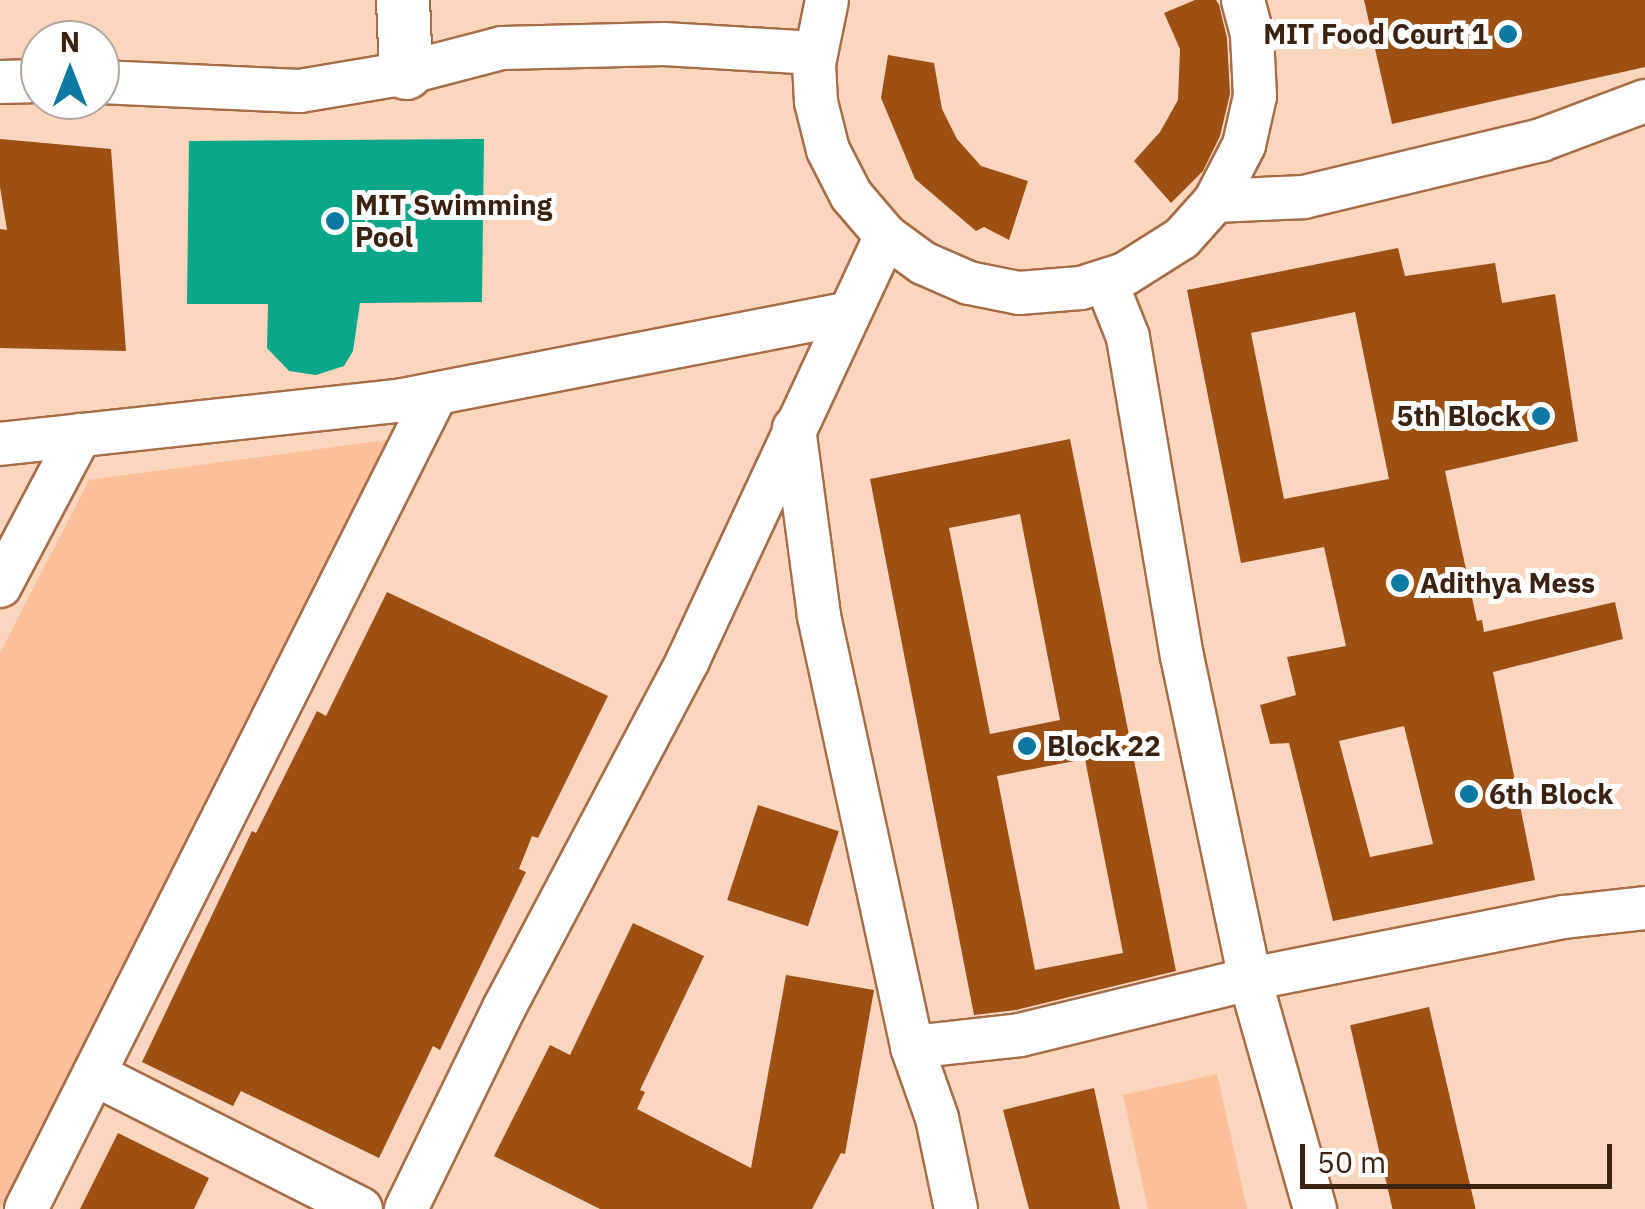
<!DOCTYPE html>
<html>
<head>
<meta charset="utf-8">
<style>
  body { margin:0 }
  #map { position:relative; width:1645px; height:1209px; overflow:hidden; background:#fbd5be; font-family:"IBM Plex Sans",sans-serif }
  div>[style] { position:absolute }
  .green>* { inset:0; background:#fdbf99 }
  .water>* { inset:0; background:#0aa888 }
  .building>* { inset:0; background:#9e5012; transform-origin:0 0 }
  .roads { filter:drop-shadow(2px 0 #a66d4a) drop-shadow(-2px 0 #a66d4a) drop-shadow(0 2px #a66d4a) drop-shadow(0 -2px #a66d4a) }
  .minor>* { height:42px; margin:-21px; padding:0 21px; transform-origin:21px; border-radius:21px; background:#fff }
  .tertiary>* { height:52px; margin:-26px; padding:0 26px; transform-origin:26px; border-radius:26px; background:#fff }
  .dots>* { width:28px; height:28px; translate:-50% -50%; box-sizing:border-box; border:5px solid #fff; border-radius:50% }
  span { translate:-50% -50%; white-space:nowrap; text-align:center; line-height:1.15; -webkit-text-stroke:10px #fff; paint-order:stroke }
  .poi-label { font-size:28px; color:#3b2314; font-weight:700 }
  .right { translate:-100% -50%; text-align:right }
  .left { translate:0 -50%; text-align:left }
  .north { position:absolute; left:20px; top:20px; width:100px; height:100px; box-sizing:border-box; background:#fff; border:2px solid #b1a7a1; border-radius:50%; rotate:0deg; font-size:28px; font-weight:700; line-height:40px; text-align:center; color:#3b2314 }
  .north::after { content:''; display:block; margin:auto; width:35px; height:45px; background:#0d79a3; clip-path:polygon(50% 0,100% 100%,50% 72%,0 100%) }
  .scale { position:absolute; left:1300px; top:1144px; width:312px; height:45px; box-sizing:border-box; border:5px solid #3b2314; border-top:0; padding-left:12px; font-size:30px; line-height:35px; white-space:nowrap; color:#3b2314; -webkit-text-stroke:8px #fff; paint-order:stroke }
</style>
</head>
<body>
<div id="map">
  <div class="green">
    <div style="clip-path:polygon(387px 440px,24px 1170px,0 1209px,0 653px,89px 480px)"></div>
    <div style="clip-path:polygon(1217px 1074px,1247px 1209px,1148px 1209px,1123px 1095px)"></div>
  </div>
  <div class="water">
    <div style="clip-path:polygon(484px 139px,482px 302px,360px 303px,353px 351px,344px 366px,316px 375px,289px 371px,267px 348px,268px 304px,187px 304px,189px 141px)"></div>
  </div>
  <div class="building">
    <div style="clip-path:polygon(1195px 0,1216px 0,1219px 5px,1227px 38px,1230px 94px,1220px 136px,1203px 171px,1171px 203px,1134px 161px,1160px 132px,1178px 100px,1180px 49px,1164px 13px)"></div>
    <div style="clip-path:polygon(1364px 0,1645px 0,1645px 67px,1392px 124px)"></div>
    <div style="clip-path:polygon(888px 55px,934px 63px,942px 109px,957px 139px,981px 166px,1028px 181px,1009px 240px,984px 227px,976px 231px,915px 179px,881px 98px)"></div>
    <div style="clip-path:polygon(0 139px,111px 149px,126px 351px,0 348px,0 229px,7px 230px,0 187px)"></div>
    <div style="clip-path:polygon(evenodd,1398px 248px,1405px 276px,1495px 263px,1502px 303px,1555px 294px,1578px 441px,1445px 471px,1477px 621px,1482px 620px,1484px 632px,1615px 602px,1623px 639px,1493px 672px,1535px 880px,1333px 921px,1289px 743px,1270px 744px,1260px 705px,1296px 695px,1287px 657px,1346px 646px,1324px 547px,1241px 563px,1187px 290px,1398px 248px,1355px 312px,1389px 479px,1284px 499px,1251px 333px,1355px 312px,1398px 248px,1404px 726px,1433px 844px,1370px 857px,1339px 741px,1404px 726px)"></div>
    <div style="clip-path:polygon(evenodd,1070px 439px,1176px 971px,1016px 1010px,974px 1015px,870px 479px,1070px 439px,1020px 514px,1060px 720px,990px 734px,949px 528px,1020px 514px,1070px 439px,1085px 759px,1123px 953px,1035px 970px,997px 776px,1085px 759px)"></div>
    <div style="clip-path:polygon(387px 592px,608px 696px,538px 838px,532px 836px,519px 869px,526px 872px,440px 1050px,433px 1046px,379px 1158px,241px 1091px,233px 1106px,142px 1062px,252px 831px,256px 833px,317px 711px,326px 716px)"></div>
    <div style="left:758px;top:805px;width:85px;height:100px;rotate:18deg"></div>
    <div style="clip-path:polygon(633px 923px,704px 956px,640px 1090px,645px 1092px,637px 1109px,751px 1168px,786px 975px,874px 990px,845px 1154px,841px 1153px,812px 1209px,600px 1209px,494px 1156px,550px 1045px,570px 1055px)"></div>
    <div style="left:1429px;top:1007px;width:207px;height:81px;rotate:77deg"></div>
    <div style="clip-path:polygon(1094px 1088px,1120px 1209px,1029px 1209px,1003px 1110px)"></div>
    <div style="clip-path:polygon(118px 1133px,209px 1178px,194px 1209px,80px 1209px)"></div>
  </div>
  <div class="roads">
    <div class="minor">
      <div style="left:827px;top:0;width:65px;rotate:101.5deg"></div>
      <div style="left:814px;top:64px;width:38px;rotate:87deg"></div>
      <div style="left:816px;top:102px;width:49px;rotate:76deg"></div>
      <div style="left:828px;top:150px;width:51px;rotate:62.9deg"></div>
      <div style="left:851px;top:195px;width:54px;rotate:49.5deg"></div>
      <div style="left:886px;top:236px;width:46px;rotate:36.1deg"></div>
      <div style="left:923px;top:263px;width:50px;rotate:23.5deg"></div>
      <div style="left:969px;top:283px;width:51px;rotate:11.3deg"></div>
      <div style="left:1019px;top:293px;width:62px;rotate:-4.6deg"></div>
      <div style="left:1081px;top:288px;width:46px;rotate:-17.7deg"></div>
      <div style="left:1125px;top:274px;width:67px;rotate:-32.3deg"></div>
      <div style="left:1182px;top:238px;width:50px;rotate:-48.3deg"></div>
      <div style="left:1215px;top:201px;width:63px;rotate:-62.6deg"></div>
      <div style="left:1244px;top:145px;width:50px;rotate:-77.3deg"></div>
      <div style="left:1255px;top:96px;width:62px;rotate:-92.8deg"></div>
      <div style="left:1252px;top:34px;width:35px;rotate:-105deg"></div>
      <div style="left:0;top:82px;width:40px;rotate:-1.4deg"></div>
      <div style="left:100px;top:82px;width:200px;rotate:2.6deg"></div>
      <div style="left:300px;top:91px;width:108px;rotate:-9.6deg"></div>
      <div style="left:406px;top:73px;width:99px;rotate:-14.6deg"></div>
      <div style="left:502px;top:48px;width:162px;rotate:-1.4deg"></div>
      <div style="left:664px;top:44px;width:151px;rotate:3.4deg"></div>
      <div style="left:1215px;top:201px;width:89px;rotate:-2.6deg"></div>
      <div style="left:1304px;top:197px;width:244px;rotate:-13.5deg"></div>
      <div style="left:1541px;top:140px;width:111px;rotate:-20.6deg"></div>
      <div style="left:794px;top:428px;width:190px;rotate:82.4deg"></div>
      <div style="left:819px;top:616px;width:441px;rotate:77.8deg"></div>
      <div style="left:912px;top:1047px;width:109px;rotate:-6.3deg"></div>
      <div style="left:1020px;top:1035px;width:237px;rotate:-13.7deg"></div>
      <div style="left:1250px;top:979px;width:329px;rotate:-101.9deg"></div>
      <div style="left:1182px;top:657px;width:325px;rotate:-99.6deg"></div>
      <div style="left:1128px;top:337px;width:59px;rotate:-111.8deg"></div>
      <div style="left:0;top:444px;width:404px;rotate:-6.2deg"></div>
      <div style="left:402px;top:400px;width:452px;rotate:-11deg"></div>
      <div style="left:0;top:586px;width:171px;rotate:-62.1deg"></div>
      <div style="left:912px;top:1047px;width:75px;rotate:70.6deg"></div>
      <div style="left:937px;top:1118px;width:93px;rotate:78.2deg"></div>
      <div style="left:94px;top:1074px;width:299px;rotate:26.8deg"></div>
      <div style="left:26px;top:1209px;width:912px;rotate:-63.29deg"></div>
      <div style="left:406px;top:1209px;width:224px;rotate:-64deg"></div>
      <div style="left:504px;top:1008px;width:394px;rotate:-62.1deg"></div>
      <div style="left:688px;top:660px;width:468px;rotate:-65deg"></div>
      <div style="left:1315px;top:1209px;width:239px;rotate:-105.8deg"></div>
      <div style="left:1250px;top:979px;width:320px;rotate:-11.2deg"></div>
      <div style="left:1564px;top:917px;width:81px;rotate:-6.3deg"></div>
    </div>
    <div class="tertiary">
      <div style="left:403px;top:0;width:73px;rotate:87.6deg"></div>
    </div>
  </div>
  <div class="dots">
    <div style="left:1508px;top:34px;background:#0d79a3"></div>
    <div style="left:335px;top:221px;background:#0d79a3"></div>
    <div style="left:1541px;top:416px;background:#0d79a3"></div>
    <div style="left:1400px;top:583px;background:#0d79a3"></div>
    <div style="left:1027px;top:746px;background:#0d79a3"></div>
    <div style="left:1469px;top:794px;background:#0d79a3"></div>
  </div>
  <div class="poi-label">
    <span class="right" style="left:1488px;top:34px">MIT Food Court 1</span>
    <span class="left" style="left:355px;top:221px">MIT Swimming<br>Pool</span>
    <span class="right" style="left:1521px;top:416px">5th Block</span>
    <span class="left" style="left:1420px;top:583px">Adithya Mess</span>
    <span class="left" style="left:1047px;top:746px">Block 22</span>
    <span class="left" style="left:1489px;top:794px">6th Block</span>
  </div>
  <div class="north">N</div>
  <div class="scale">50 m</div>
</div>
</body>
</html>
